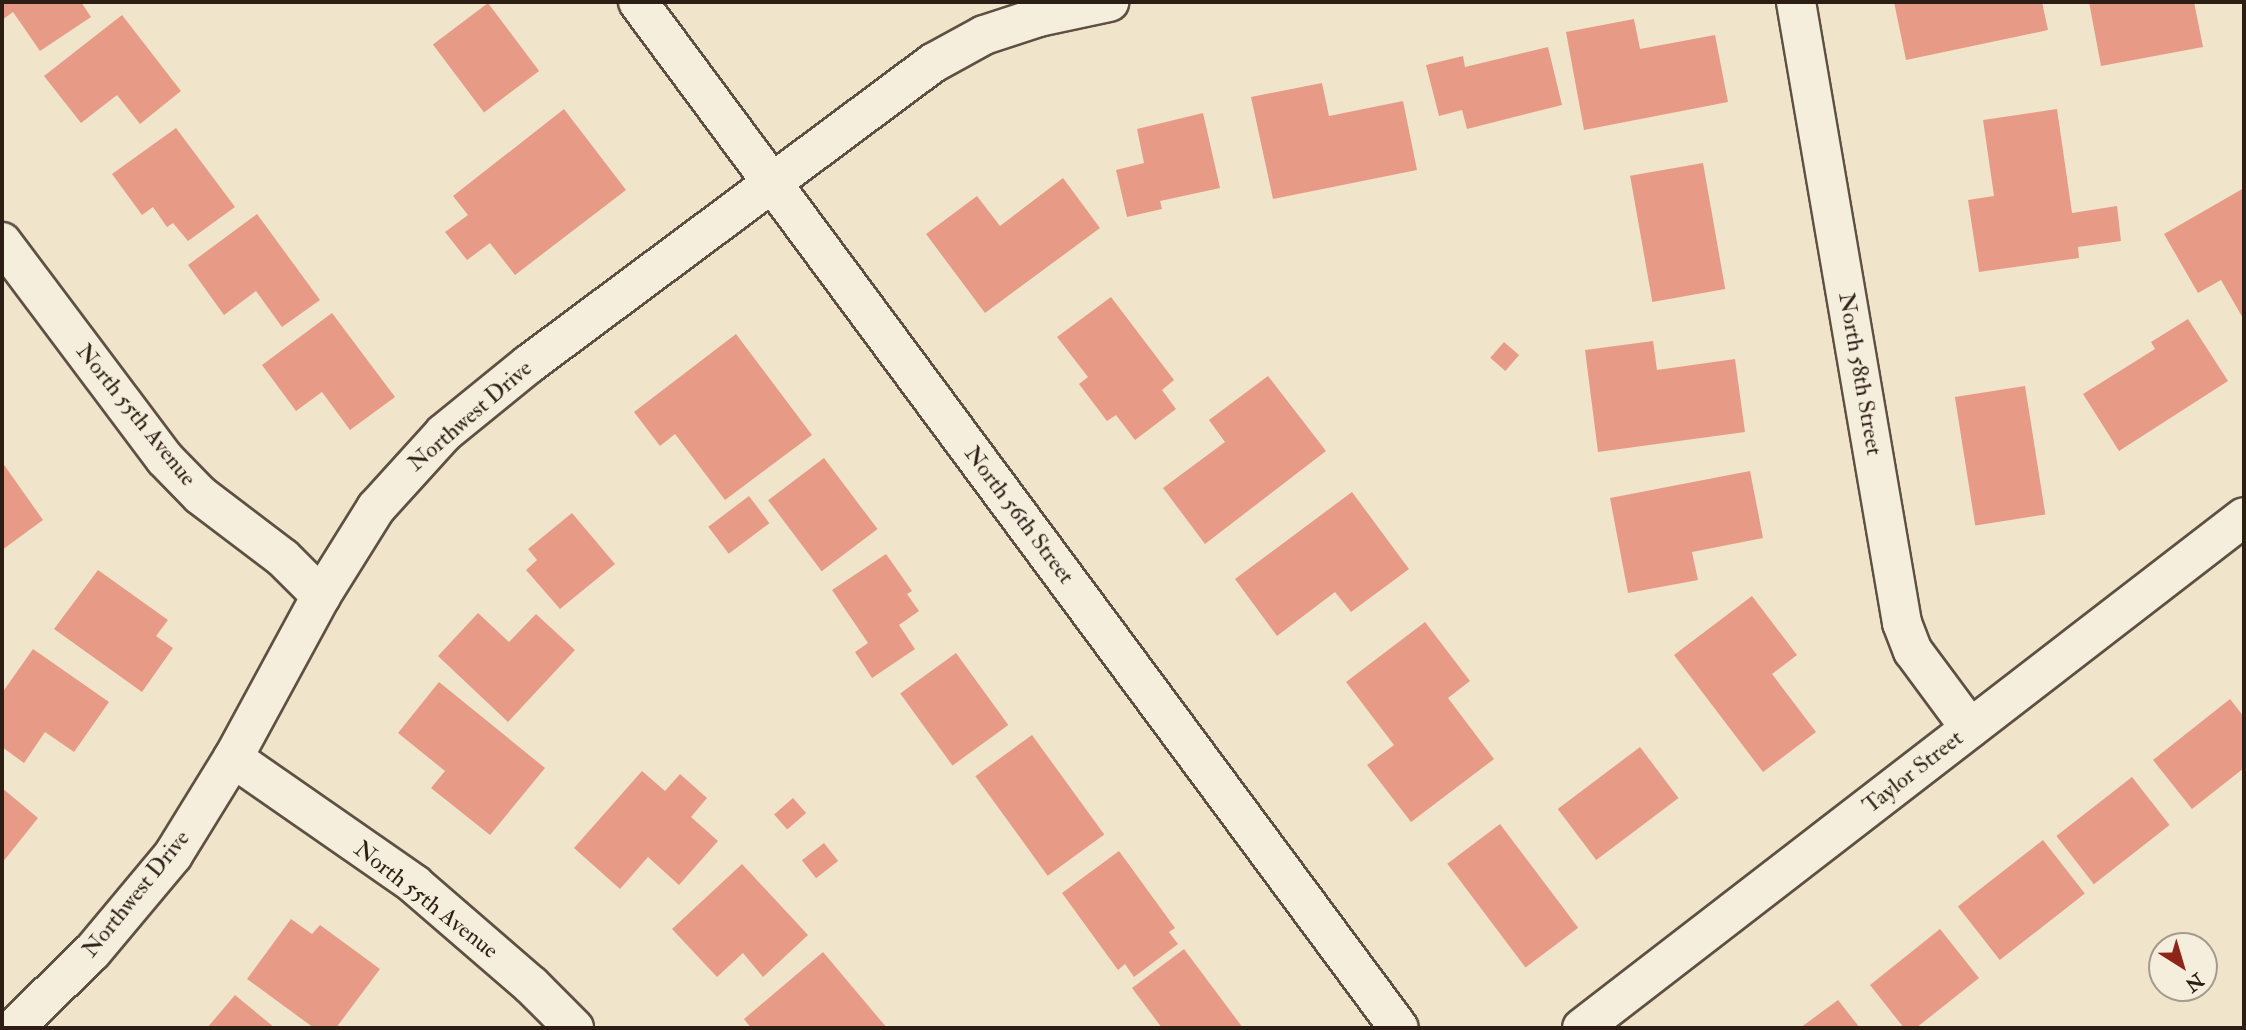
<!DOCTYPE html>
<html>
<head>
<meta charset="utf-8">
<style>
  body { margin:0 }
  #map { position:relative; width:2246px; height:1030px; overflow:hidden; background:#f0e5ca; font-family:"IM FELL Double Pica",serif }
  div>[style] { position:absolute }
  .building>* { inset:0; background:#e79b86; transform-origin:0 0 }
  .roads { filter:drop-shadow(2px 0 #5e5042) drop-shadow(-2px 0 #5e5042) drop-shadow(0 2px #5e5042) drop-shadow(0 -2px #5e5042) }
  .street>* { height:38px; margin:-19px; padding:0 19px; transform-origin:19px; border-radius:19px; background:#f5eedd }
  span { translate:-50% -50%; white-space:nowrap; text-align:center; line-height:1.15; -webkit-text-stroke:5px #f5eedd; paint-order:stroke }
  .street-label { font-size:23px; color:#2d1e15 }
  .frame { position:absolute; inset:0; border:4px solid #2d1e15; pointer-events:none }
  .north { position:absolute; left:2148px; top:932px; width:70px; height:70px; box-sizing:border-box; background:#f5eedd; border:2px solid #a59b8d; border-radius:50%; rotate:143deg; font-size:19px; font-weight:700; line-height:28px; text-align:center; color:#2d1e15 }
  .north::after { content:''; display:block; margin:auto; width:24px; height:32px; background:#8f2418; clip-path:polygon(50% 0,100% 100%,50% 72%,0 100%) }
</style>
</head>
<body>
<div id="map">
  <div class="building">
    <div style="clip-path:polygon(2px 2px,81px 2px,91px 17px,40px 51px,13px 12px,2px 20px)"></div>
    <div style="clip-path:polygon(1894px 2px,2042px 2px,2048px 30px,1906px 60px)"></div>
    <div style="clip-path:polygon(2089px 2px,2194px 2px,2203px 47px,2101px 66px)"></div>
    <div style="left:488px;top:3px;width:85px;height:69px;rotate:53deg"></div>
    <div style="clip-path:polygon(122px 15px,181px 91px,140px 124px,117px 95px,81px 123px,44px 76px)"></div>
    <div style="clip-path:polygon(1634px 19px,1640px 49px,1715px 35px,1728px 102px,1584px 130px,1566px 32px)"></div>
    <div style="clip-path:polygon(1548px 47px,1562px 105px,1467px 129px,1462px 110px,1439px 116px,1426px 65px,1463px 56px,1465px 67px)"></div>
    <div style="clip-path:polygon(1322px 83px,1329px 116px,1403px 101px,1417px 170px,1273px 199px,1251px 97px)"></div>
    <div style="clip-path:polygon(564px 109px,626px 190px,515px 275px,490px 243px,467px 260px,445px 232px,468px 215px,453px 196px)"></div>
    <div style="clip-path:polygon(2057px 109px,2072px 213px,2117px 206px,2121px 241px,2078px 247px,2079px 258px,1979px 272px,1968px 200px,1994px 196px,1983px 120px)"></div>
    <div style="clip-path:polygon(1203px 113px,1220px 188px,1160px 201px,1162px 209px,1127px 217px,1116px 170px,1144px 163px,1137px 129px)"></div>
    <div style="clip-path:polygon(176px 128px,235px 207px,188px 241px,173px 223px,167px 227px,153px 207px,142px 215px,112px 174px)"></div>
    <div style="left:1703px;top:163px;width:128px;height:74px;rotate:80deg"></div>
    <div style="clip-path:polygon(1063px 178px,1100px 228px,985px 313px,926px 234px,977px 196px,1000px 226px)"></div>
    <div style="clip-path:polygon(2244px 188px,2244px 320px,2221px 280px,2198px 293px,2164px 234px)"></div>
    <div style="clip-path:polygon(257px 214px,320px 300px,282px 327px,256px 291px,224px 315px,188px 265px)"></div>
    <div style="clip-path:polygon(1111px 297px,1174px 380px,1162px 390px,1176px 409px,1135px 440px,1116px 415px,1107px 421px,1079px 384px,1088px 377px,1057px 337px)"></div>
    <div style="clip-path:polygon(332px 313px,395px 397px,350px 430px,322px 392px,296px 411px,262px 365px)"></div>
    <div style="clip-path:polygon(2188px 319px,2228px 381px,2119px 451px,2083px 394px,2155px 349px,2151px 342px)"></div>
    <div style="clip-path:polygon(736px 334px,812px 435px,725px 500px,675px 434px,660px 446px,634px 412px)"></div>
    <div style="clip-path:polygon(1653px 341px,1657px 370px,1735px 359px,1745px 432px,1598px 452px,1585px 350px)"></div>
    <div style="left:1504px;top:342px;width:20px;height:21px;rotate:41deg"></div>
    <div style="clip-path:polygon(1268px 376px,1326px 451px,1205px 544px,1163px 488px,1225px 442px,1209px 420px)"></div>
    <div style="left:2025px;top:386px;width:130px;height:71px;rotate:81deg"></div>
    <div style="left:824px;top:458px;width:89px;height:70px;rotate:53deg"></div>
    <div style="clip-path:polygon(2px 462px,43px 520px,2px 550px)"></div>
    <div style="clip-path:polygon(1750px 471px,1763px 538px,1692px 552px,1698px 580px,1628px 593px,1610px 498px)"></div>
    <div style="clip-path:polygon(1352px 492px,1409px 569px,1351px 612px,1335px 592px,1277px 636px,1235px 579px)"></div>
    <div style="left:749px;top:496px;width:34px;height:51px;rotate:53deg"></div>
    <div style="clip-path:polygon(572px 513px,615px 564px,560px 609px,526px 570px,537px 560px,528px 549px)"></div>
    <div style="clip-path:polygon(886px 554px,912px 591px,907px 594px,919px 611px,899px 625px,915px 649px,872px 678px,855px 652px,868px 643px,832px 590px)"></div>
    <div style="clip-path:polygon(98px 570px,168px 620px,156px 636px,173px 648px,142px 692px,54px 629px)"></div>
    <div style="clip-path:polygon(1752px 596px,1797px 655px,1772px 674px,1816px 732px,1763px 772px,1674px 655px)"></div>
    <div style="clip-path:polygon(478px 613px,509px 642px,536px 614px,575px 650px,508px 722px,438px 656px)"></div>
    <div style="clip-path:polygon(1425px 622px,1470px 681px,1448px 698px,1494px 759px,1411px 822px,1367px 765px,1394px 745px,1346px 682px)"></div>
    <div style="clip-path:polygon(33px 649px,109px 702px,74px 752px,45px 732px,24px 763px,2px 747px,2px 693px)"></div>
    <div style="left:956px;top:653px;width:89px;height:69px;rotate:54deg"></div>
    <div style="clip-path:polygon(439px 682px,545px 768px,490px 835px,431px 788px,445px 771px,398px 733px)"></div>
    <div style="clip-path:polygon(2230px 699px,2244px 717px,2244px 768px,2192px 809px,2153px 760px)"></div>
    <div style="left:1032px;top:735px;width:123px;height:70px;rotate:54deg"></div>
    <div style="left:1640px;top:747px;width:64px;height:103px;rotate:53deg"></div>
    <div style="clip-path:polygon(642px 771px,665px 791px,680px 774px,707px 798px,691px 817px,718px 841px,679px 885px,648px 857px,620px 889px,574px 848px)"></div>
    <div style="left:2132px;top:777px;width:61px;height:96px;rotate:52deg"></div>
    <div style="clip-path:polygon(2px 788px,38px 818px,2px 863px)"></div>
    <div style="left:793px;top:798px;width:20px;height:25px;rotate:49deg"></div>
    <div style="left:1500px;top:824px;width:130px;height:66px;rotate:53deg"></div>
    <div style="left:2043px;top:840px;width:68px;height:108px;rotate:52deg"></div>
    <div style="left:824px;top:843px;width:23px;height:28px;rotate:52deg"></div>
    <div style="clip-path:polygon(1119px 851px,1175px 928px,1169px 932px,1178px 944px,1134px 977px,1125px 964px,1118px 970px,1062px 893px)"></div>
    <div style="clip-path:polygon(742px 864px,808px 935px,763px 977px,743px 953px,717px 977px,672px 929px)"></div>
    <div style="clip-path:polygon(291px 919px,312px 934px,320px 925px,380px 969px,336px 1028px,314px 1028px,247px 979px)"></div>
    <div style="clip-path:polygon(1940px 929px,1979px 978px,1916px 1028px,1904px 1028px,1870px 985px)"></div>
    <div style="clip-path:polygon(1184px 949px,1243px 1028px,1162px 1028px,1132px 988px)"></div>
    <div style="clip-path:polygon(823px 952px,887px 1028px,751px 1028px,744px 1019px)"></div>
    <div style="clip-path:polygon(235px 995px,275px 1028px,207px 1028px)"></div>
    <div style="clip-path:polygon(1838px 1000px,1860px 1028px,1800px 1028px)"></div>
  </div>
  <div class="roads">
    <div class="street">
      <div style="left:638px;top:2px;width:1277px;rotate:53.44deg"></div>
      <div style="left:1796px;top:2px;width:630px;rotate:80.31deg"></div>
      <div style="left:1902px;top:623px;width:30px;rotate:69deg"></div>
      <div style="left:1913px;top:651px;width:96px;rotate:53.5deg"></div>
      <div style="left:2px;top:242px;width:271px;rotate:53.1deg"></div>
      <div style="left:165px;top:459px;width:50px;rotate:45.8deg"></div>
      <div style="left:200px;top:495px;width:104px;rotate:37.2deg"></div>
      <div style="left:283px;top:558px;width:54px;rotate:45deg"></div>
      <div style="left:233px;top:758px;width:221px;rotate:34.8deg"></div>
      <div style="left:414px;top:884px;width:155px;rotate:40.8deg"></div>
      <div style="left:531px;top:985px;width:61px;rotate:45deg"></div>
      <div style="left:14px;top:1028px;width:109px;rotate:-44.3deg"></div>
      <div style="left:92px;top:952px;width:126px;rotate:-50.1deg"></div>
      <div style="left:173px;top:855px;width:114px;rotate:-58.3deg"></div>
      <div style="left:233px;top:758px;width:184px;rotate:-61.5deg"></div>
      <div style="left:321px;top:596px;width:104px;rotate:-58deg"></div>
      <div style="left:376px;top:508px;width:101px;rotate:-47.8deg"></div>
      <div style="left:444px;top:433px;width:109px;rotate:-39.1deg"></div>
      <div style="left:529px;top:364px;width:504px;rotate:-36.69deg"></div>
      <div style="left:933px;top:63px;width:58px;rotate:-28.8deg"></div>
      <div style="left:984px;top:35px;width:58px;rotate:-18.1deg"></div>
      <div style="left:1039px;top:17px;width:72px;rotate:-12.1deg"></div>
      <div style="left:1582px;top:1028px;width:836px;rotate:-37.66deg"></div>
    </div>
  </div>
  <div class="street-label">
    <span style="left:1860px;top:374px;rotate:80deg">North 58th Street</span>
    <span style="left:136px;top:415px;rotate:51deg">North 55th Avenue</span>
    <span style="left:470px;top:416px;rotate:-41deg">Northwest Drive</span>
    <span style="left:1019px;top:515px;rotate:53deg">North 56th Street</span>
    <span style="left:1913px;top:772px;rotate:-38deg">Taylor Street</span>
    <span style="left:136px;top:894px;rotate:-51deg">Northwest Drive</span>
    <span style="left:426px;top:900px;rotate:38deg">North 55th Avenue</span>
  </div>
  <div class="frame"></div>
  <div class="north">N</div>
</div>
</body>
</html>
